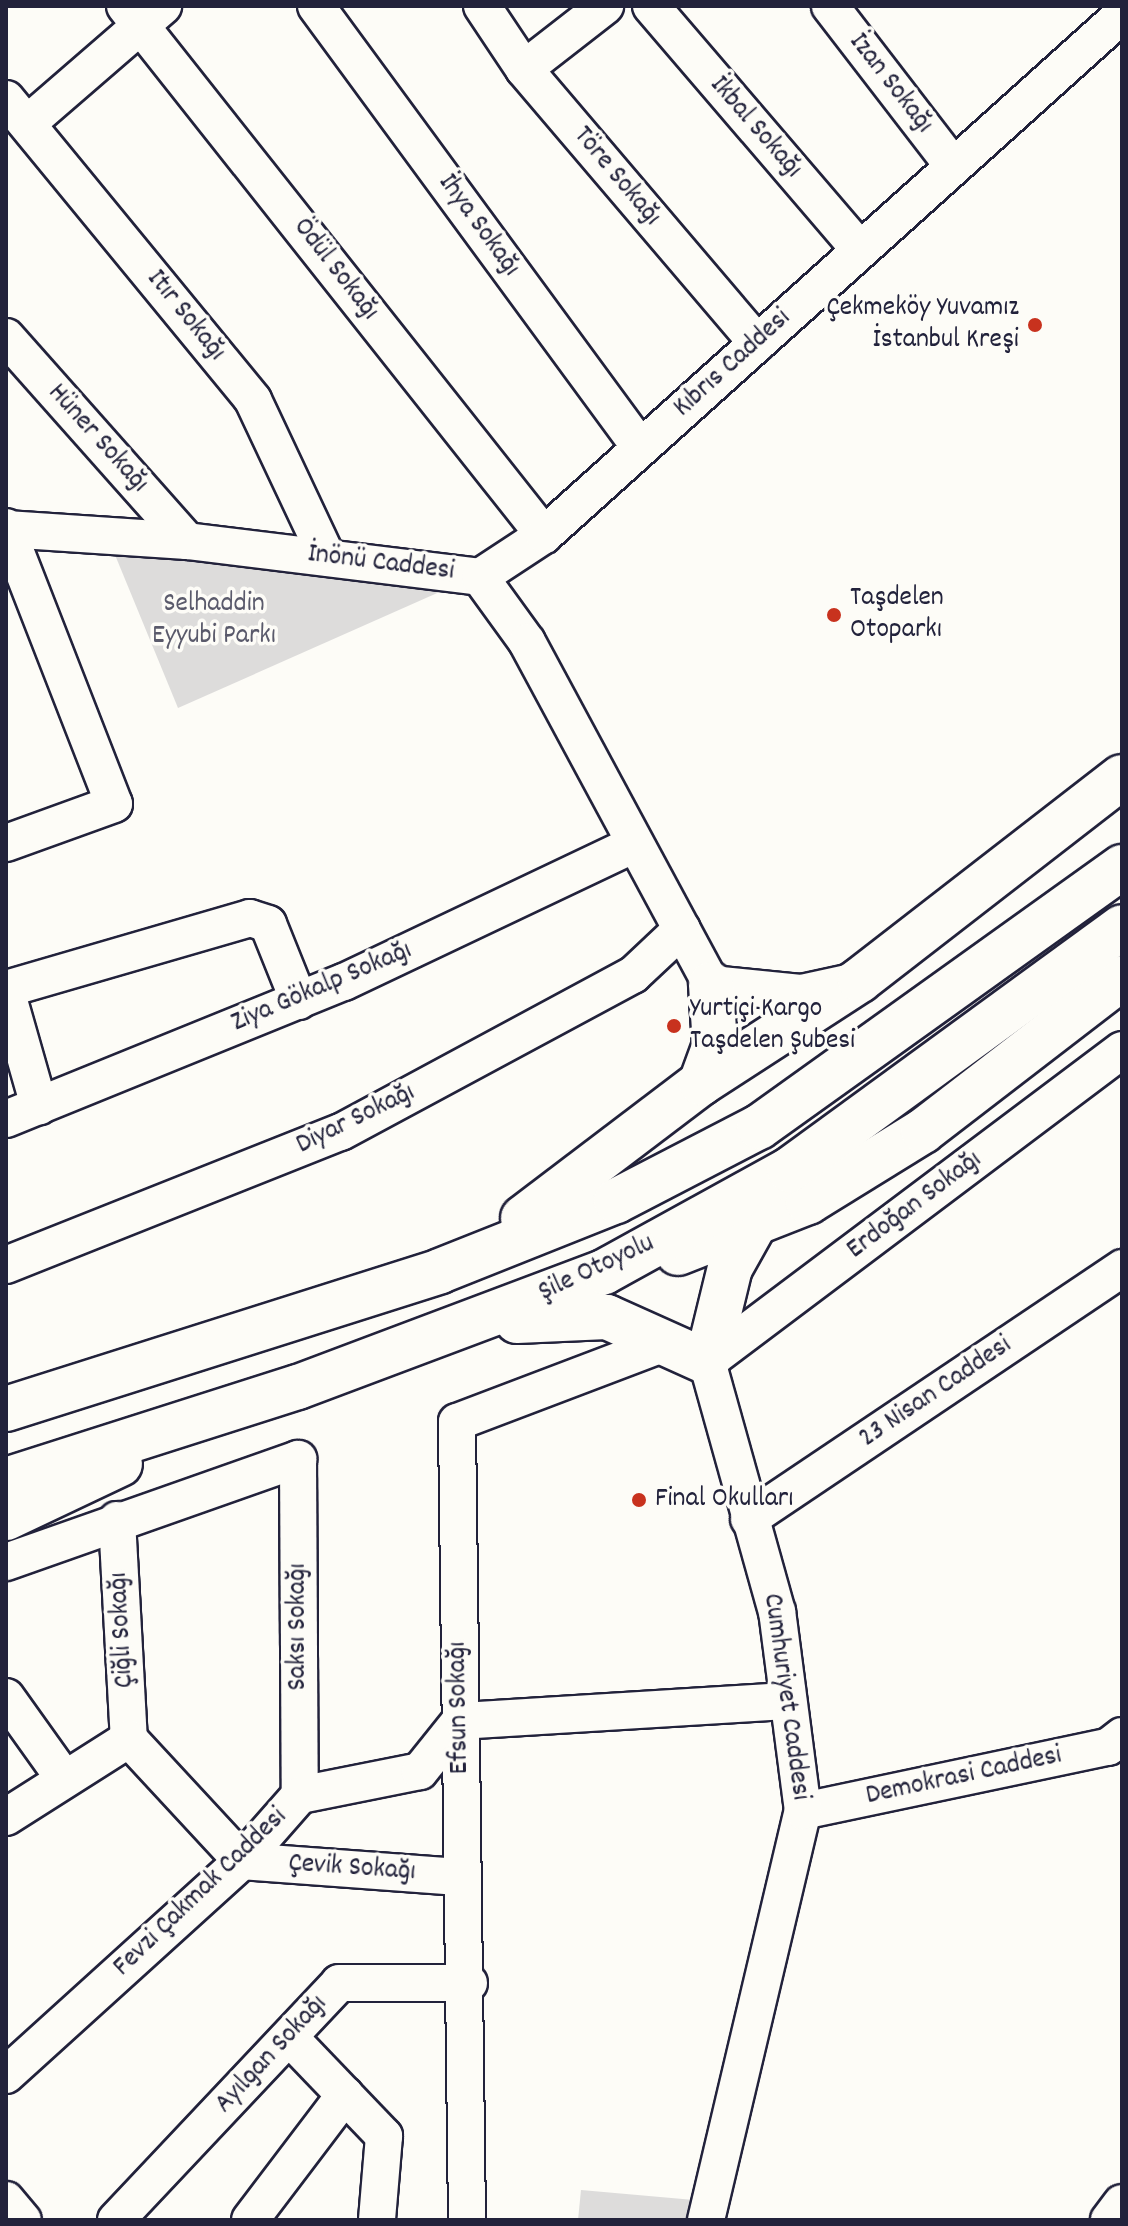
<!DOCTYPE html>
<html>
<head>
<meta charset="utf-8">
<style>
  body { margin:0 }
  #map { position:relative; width:1128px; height:2226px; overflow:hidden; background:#fdfcf7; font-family:Dekko,sans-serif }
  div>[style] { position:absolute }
  .green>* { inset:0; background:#dddcdb }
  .roads { filter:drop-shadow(2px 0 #22223b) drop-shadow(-2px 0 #22223b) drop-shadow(0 2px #22223b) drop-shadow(0 -2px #22223b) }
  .minor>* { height:36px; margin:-18px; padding:0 18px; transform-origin:18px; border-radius:18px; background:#fdfcf7 }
  .highway>* { height:44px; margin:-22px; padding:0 22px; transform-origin:22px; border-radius:22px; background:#fdfcf7 }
  .dots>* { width:22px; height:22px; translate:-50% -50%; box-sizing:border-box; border:4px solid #fdfcf7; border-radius:50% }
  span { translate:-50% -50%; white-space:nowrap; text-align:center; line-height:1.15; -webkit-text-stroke:7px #fdfcf7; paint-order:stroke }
  .street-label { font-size:28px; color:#22223b }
  .poi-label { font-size:28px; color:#22223b }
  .right { translate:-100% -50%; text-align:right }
  .left { translate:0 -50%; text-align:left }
  .park-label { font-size:28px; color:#5a5a6b }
  .frame { position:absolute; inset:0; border:8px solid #22223b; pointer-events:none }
</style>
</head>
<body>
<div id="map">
  <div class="green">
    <div style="clip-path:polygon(113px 550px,158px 551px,444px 590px,178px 708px)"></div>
    <div style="clip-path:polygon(581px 2190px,694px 2200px,689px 2220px,578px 2220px)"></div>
  </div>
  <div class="roads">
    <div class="minor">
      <div style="left:125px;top:6px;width:675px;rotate:51.62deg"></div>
      <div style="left:316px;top:6px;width:547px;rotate:53.7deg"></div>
      <div style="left:482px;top:6px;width:76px;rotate:56.3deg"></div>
      <div style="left:524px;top:69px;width:360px;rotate:49.6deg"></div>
      <div style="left:651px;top:6px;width:320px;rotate:49.4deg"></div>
      <div style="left:830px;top:6px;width:198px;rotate:52.4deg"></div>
      <div style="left:524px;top:69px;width:103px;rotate:-37.9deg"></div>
      <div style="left:6px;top:99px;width:389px;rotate:50.6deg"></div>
      <div style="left:253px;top:400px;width:174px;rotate:64.8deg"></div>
      <div style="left:28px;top:123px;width:179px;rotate:-40.9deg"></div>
      <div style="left:6px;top:337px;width:273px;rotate:48.4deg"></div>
      <div style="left:6px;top:527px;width:297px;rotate:68.7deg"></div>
      <div style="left:114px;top:804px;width:115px;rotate:160.1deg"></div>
      <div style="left:6px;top:529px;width:181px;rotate:3.8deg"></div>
      <div style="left:187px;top:541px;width:295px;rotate:7deg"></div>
      <div style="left:480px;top:577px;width:80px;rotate:54.1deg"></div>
      <div style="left:527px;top:642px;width:388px;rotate:61.7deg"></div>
      <div style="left:711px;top:984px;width:90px;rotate:5.7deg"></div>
      <div style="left:801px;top:993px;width:47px;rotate:-12.3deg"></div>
      <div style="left:480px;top:577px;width:77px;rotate:-33.3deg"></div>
      <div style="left:544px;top:535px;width:777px;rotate:-41.98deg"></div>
      <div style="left:6px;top:989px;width:254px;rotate:-16.2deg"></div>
      <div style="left:250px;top:918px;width:19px;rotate:18deg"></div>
      <div style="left:268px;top:924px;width:83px;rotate:68.1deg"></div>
      <div style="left:6px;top:990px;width:121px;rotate:74.1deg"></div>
      <div style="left:6px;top:1119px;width:365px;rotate:-22.1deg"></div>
      <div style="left:344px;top:982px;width:320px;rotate:-25.4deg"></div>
      <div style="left:6px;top:1265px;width:360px;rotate:-21.7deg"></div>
      <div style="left:341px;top:1132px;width:332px;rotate:-28.3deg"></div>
      <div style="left:633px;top:975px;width:67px;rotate:-43.2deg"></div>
      <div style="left:749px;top:1519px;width:450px;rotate:-33.9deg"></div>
      <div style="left:117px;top:1520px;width:219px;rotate:86.9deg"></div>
      <div style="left:6px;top:1562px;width:310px;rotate:-19.4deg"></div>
      <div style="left:298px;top:1459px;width:336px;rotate:89.7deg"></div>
      <div style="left:6px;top:1697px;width:98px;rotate:54.5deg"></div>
      <div style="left:803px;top:1811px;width:312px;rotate:-11.9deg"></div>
      <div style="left:1108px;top:1747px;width:18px;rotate:-38deg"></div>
      <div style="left:6px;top:1817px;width:146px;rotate:-32.4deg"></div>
      <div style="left:129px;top:1739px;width:166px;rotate:47.2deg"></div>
      <div style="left:242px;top:1861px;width:220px;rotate:4.2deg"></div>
      <div style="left:290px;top:2038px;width:136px;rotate:46.2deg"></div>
      <div style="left:384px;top:2136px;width:84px;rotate:94.8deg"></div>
      <div style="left:6px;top:2075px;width:319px;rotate:-42.2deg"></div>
      <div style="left:242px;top:1861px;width:88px;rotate:-48.7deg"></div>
      <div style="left:300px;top:1795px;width:122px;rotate:-11.3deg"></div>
      <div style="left:420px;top:1771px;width:64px;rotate:-51.3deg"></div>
      <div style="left:460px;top:1721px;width:325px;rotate:-3.5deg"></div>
      <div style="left:6px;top:2200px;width:26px;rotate:50deg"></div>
      <div style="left:116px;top:2220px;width:325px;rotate:-46.7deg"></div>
      <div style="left:339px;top:1983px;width:130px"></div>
      <div style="left:250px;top:2220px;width:157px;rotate:-52.8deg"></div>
      <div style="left:467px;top:2220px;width:798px;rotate:-90.72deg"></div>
      <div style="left:457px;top:1422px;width:226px;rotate:-20.8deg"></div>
      <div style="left:706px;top:2220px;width:420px;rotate:-76.7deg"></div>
      <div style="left:803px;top:1811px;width:201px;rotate:-97.4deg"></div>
      <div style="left:777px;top:1612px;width:260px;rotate:-105.6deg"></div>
      <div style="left:707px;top:1362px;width:519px;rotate:-36.94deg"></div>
      <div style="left:1109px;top:2220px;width:21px;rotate:-53deg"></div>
    </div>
    <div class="highway">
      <div style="left:701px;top:1083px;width:40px;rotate:-69.8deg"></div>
      <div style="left:715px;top:1045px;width:61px;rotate:-93.8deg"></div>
      <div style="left:523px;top:1218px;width:223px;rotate:-37.2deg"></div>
      <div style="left:701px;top:1083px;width:189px;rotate:-32.9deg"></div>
      <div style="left:860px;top:980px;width:331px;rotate:-37.8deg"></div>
      <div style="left:678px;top:1253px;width:140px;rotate:-21.4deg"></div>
      <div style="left:808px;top:1202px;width:135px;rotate:-31.7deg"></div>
      <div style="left:923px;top:1131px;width:251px;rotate:-37.6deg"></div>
      <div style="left:517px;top:1321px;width:90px;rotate:-2.5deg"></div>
      <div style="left:607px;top:1317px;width:110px;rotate:24.2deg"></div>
      <div style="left:707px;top:1362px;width:97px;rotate:-76.3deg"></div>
      <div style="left:730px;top:1268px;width:57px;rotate:-60.8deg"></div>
      <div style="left:6px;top:1409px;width:455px;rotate:-17.6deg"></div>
      <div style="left:440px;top:1271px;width:189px;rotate:-21.7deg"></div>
      <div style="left:616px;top:1201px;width:161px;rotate:-27.4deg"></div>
      <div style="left:759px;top:1127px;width:447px;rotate:-35.6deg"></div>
      <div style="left:6px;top:1480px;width:306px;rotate:-17.7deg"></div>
      <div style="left:298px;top:1387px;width:327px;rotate:-20.6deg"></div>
      <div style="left:604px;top:1272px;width:211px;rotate:-28.9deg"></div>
      <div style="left:789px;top:1170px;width:412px;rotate:-36.1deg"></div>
      <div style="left:6px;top:1518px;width:126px;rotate:-25.3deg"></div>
    </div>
  </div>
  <div class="dots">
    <div style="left:1035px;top:325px;background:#c8321e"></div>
    <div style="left:834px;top:615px;background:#c8321e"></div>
    <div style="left:674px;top:1026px;background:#c8321e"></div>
    <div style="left:639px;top:1500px;background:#c8321e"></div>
  </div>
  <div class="street-label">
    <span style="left:890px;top:84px;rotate:52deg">İzan Sokağı</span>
    <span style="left:755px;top:128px;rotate:49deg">İkbal Sokağı</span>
    <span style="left:616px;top:177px;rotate:50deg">Töre Sokağı</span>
    <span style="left:478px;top:226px;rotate:54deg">İhya Sokağı</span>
    <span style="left:335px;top:270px;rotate:52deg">Ödül Sokağı</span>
    <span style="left:185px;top:316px;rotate:51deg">Itır Sokağı</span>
    <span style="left:733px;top:364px;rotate:-42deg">Kıbrıs Caddesi</span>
    <span style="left:97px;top:439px;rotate:48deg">Hüner Sokağı</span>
    <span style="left:381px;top:564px;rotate:7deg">İnönü Caddesi</span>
    <span style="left:322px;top:988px;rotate:-23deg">Ziya Gökalp Sokağı</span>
    <span style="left:356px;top:1120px;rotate:-26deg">Diyar Sokağı</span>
    <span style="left:915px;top:1206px;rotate:-37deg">Erdoğan Sokağı</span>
    <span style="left:597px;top:1269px;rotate:-25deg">Şile Otoyolu</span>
    <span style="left:936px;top:1393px;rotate:-34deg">23 Nisan Caddesi</span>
    <span style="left:299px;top:1627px;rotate:-90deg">Saksı Sokağı</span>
    <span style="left:123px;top:1630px;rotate:-93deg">Çiğli Sokağı</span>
    <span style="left:785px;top:1697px;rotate:82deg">Cumhuriyet Caddesi</span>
    <span style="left:460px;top:1708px;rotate:-91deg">Efsun Sokağı</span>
    <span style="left:964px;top:1777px;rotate:-12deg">Demokrasi Caddesi</span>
    <span style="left:352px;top:1869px;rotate:4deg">Çevik Sokağı</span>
    <span style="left:201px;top:1893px;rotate:-44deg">Fevzi Çakmak Caddesi</span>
    <span style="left:272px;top:2055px;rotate:-47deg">Ayılgan Sokağı</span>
  </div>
  <div class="poi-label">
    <span class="right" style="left:1019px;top:325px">Çekmeköy Yuvamız<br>İstanbul Kreşi</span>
    <span class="left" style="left:850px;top:615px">Taşdelen<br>Otoparkı</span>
    <span class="left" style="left:690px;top:1026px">Yurtiçi Kargo<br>Taşdelen Şubesi</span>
    <span class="left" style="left:655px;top:1500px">Final Okulları</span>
  </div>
  <div class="park-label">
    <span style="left:214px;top:621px">Selhaddin<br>Eyyubi Parkı</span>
  </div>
  <div class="frame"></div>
</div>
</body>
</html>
